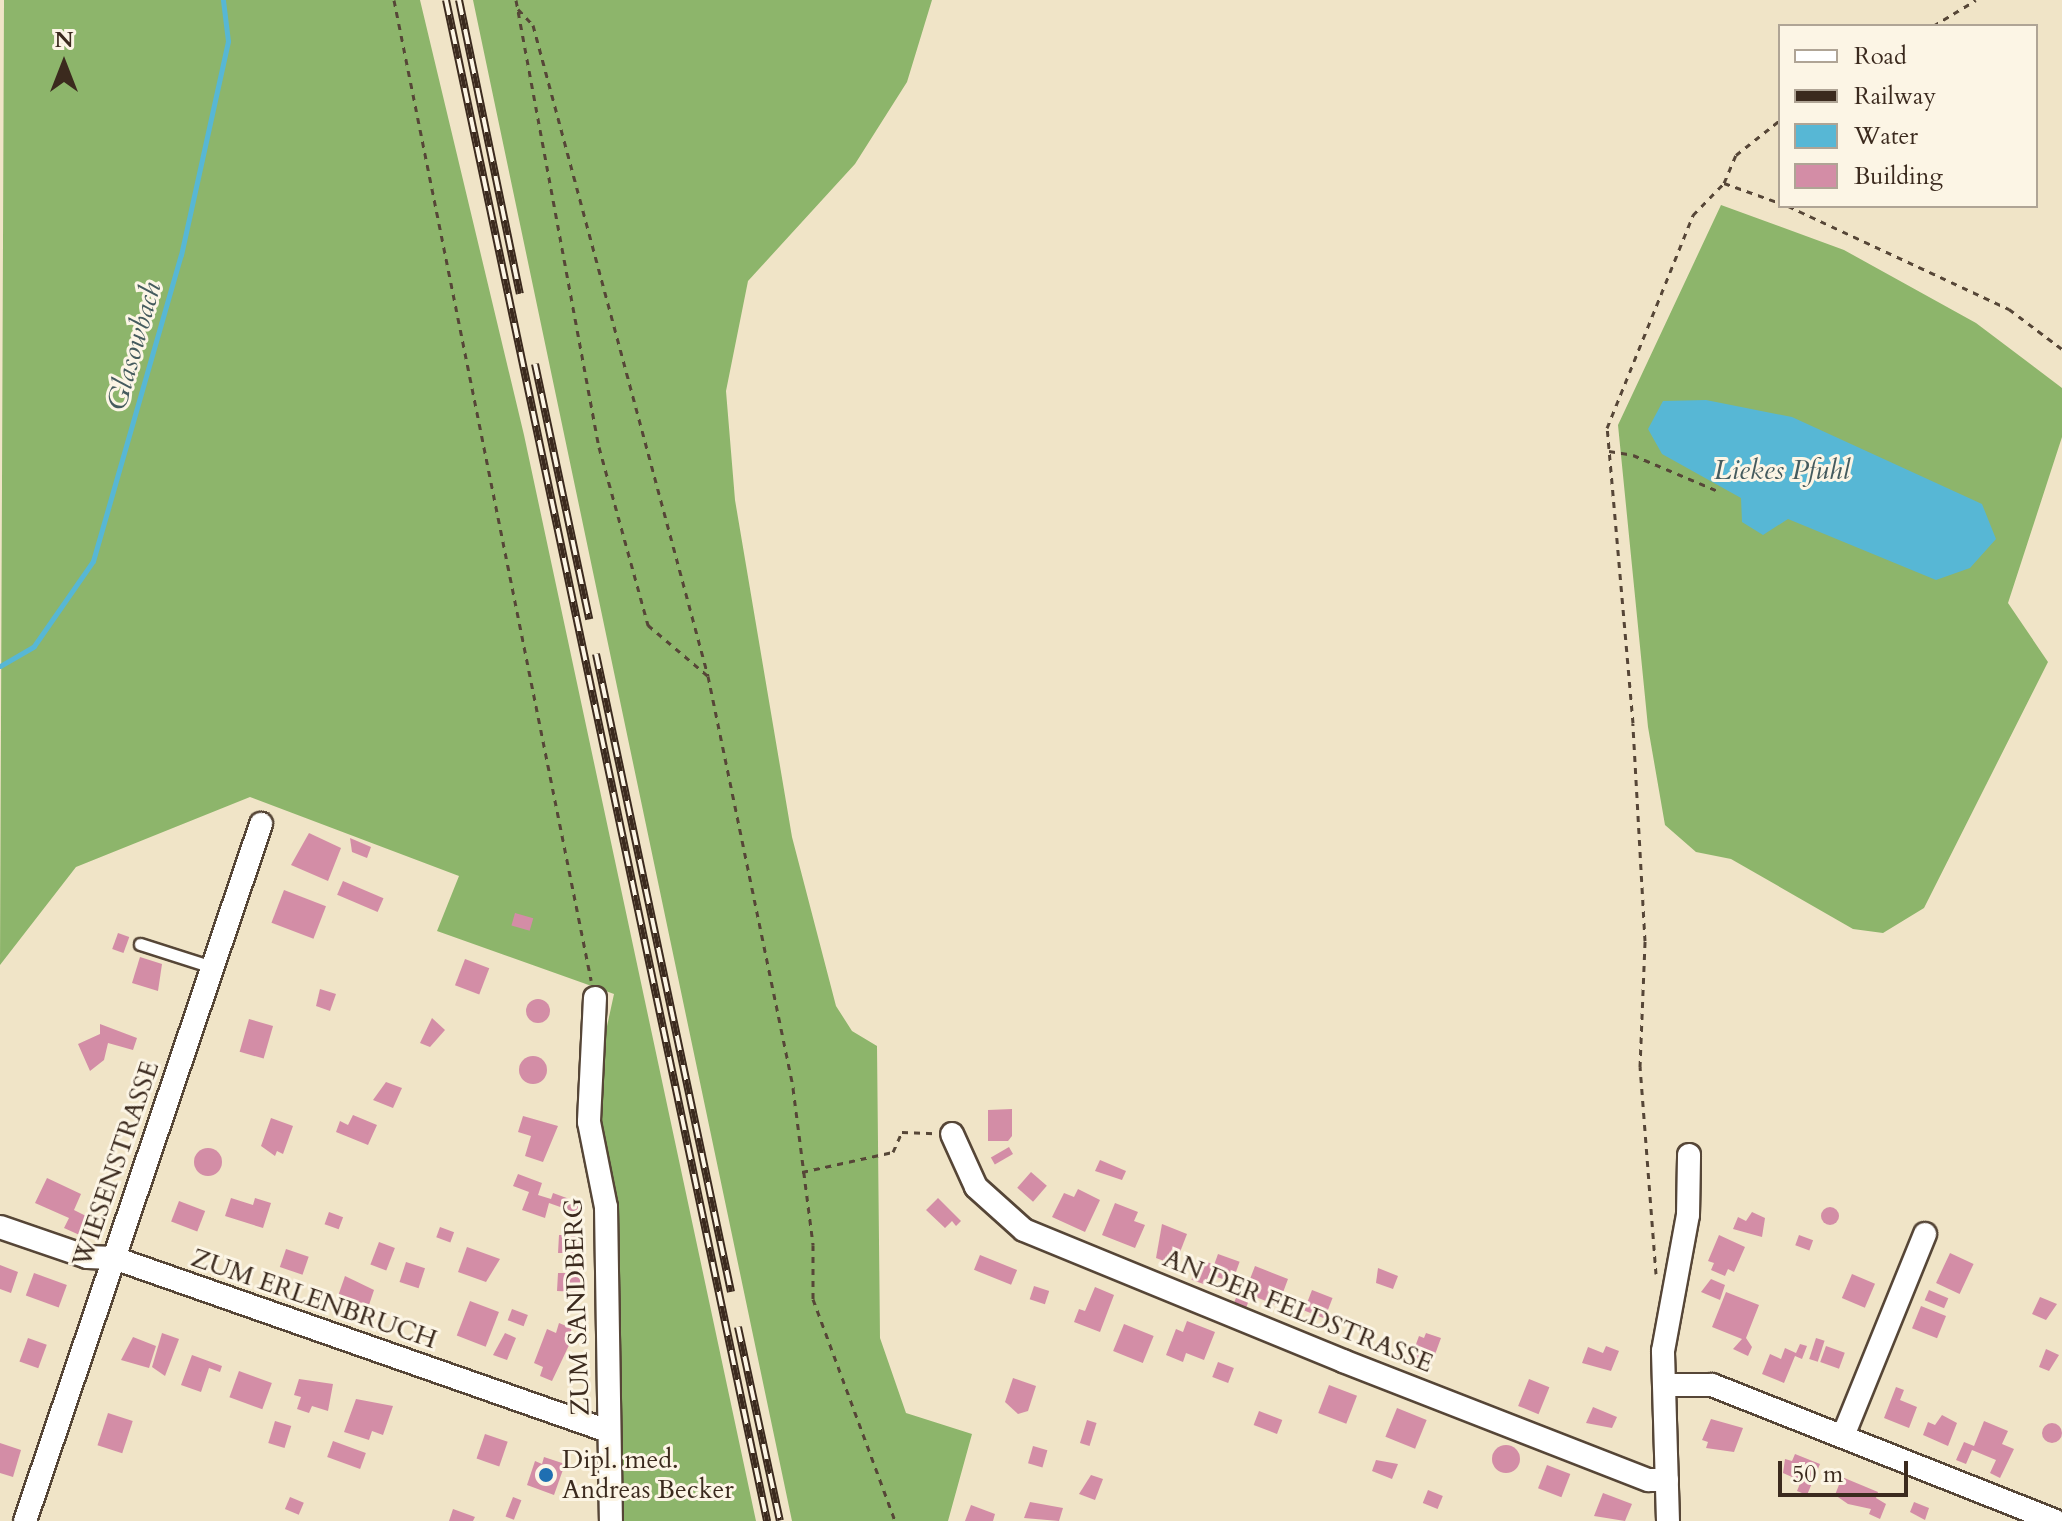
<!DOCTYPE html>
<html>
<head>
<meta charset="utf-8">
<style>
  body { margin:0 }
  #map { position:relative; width:2062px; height:1521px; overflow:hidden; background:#f0e4c7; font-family:Cardo,serif }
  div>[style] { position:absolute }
  .forest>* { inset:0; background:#8db56b }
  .water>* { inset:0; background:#57b7d5 }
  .stream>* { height:5px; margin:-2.5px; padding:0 2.5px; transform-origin:2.5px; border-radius:2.5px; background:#57b7d5 }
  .building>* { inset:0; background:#d38da6; transform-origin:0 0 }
  .round { border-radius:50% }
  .path>* { height:3px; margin-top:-1.5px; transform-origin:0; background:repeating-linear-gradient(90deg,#564637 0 6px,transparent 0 12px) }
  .roads { filter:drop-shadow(2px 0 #564637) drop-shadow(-2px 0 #564637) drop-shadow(0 2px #564637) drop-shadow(0 -2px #564637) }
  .service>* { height:11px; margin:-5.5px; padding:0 5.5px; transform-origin:5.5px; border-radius:5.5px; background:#fff }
  .minor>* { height:22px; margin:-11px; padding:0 11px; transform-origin:11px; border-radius:11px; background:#fff }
  .rail>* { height:8px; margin-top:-4px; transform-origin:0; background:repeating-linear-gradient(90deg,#fcf5e5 0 15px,#3b2a1e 0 30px); box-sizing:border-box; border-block:2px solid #3b2a1e }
  .dots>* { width:22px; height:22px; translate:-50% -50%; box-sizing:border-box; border:4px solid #fcf5e5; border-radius:50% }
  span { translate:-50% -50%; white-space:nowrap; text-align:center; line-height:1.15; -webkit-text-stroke:6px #fcf5e5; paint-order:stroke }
  .street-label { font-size:26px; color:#3b2a1e }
  .poi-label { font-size:26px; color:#3b2a1e }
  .left { translate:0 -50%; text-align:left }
  .water-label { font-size:28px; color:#455b5e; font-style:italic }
  .legend { position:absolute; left:1778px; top:24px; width:260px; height:184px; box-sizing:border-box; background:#fcf5e5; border:2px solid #afa495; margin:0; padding:10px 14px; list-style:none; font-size:24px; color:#3b2a1e }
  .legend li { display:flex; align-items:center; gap:16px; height:40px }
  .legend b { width:40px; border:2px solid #afa495 }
  .north { position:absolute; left:24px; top:24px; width:80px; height:80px; -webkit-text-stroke:6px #fcf5e5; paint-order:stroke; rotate:0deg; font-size:22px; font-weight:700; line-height:32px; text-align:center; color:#3b2a1e }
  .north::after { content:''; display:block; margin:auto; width:28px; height:36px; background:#3b2a1e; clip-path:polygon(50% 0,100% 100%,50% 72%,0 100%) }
  .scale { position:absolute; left:1778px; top:1461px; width:130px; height:36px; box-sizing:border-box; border:4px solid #3b2a1e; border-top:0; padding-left:10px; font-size:24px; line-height:28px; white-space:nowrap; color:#3b2a1e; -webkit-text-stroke:6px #fcf5e5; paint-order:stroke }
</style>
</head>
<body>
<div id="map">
  <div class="forest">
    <div style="clip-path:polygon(4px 0,420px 0,524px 435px,756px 1521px,618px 1521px,614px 1425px,618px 1222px,594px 1086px,614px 994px,437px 931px,459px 876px,250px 797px,76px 867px,0 965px)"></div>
    <div style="clip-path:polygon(473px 0,932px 0,907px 82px,855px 164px,748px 281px,726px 391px,735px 500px,792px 837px,836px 1006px,852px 1031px,877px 1046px,880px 1338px,906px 1413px,972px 1434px,948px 1521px,792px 1521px)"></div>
    <div style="clip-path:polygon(1721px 205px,1844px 250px,1976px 323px,2062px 388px,2062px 437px,2008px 603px,2048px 662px,1924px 908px,1883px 933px,1853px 929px,1731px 859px,1696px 852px,1665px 825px,1648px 727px,1618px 425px)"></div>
  </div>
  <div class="water">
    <div style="clip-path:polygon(1706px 400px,1792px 417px,1982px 504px,1996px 539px,1970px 568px,1936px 580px,1788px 519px,1763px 535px,1742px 522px,1741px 498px,1662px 454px,1648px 429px,1663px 401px)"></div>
  </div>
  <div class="stream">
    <div style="left:0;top:666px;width:39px;rotate:-30deg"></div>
    <div style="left:34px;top:646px;width:103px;rotate:-55.2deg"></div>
    <div style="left:93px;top:561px;width:318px;rotate:-74deg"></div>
    <div style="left:181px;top:255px;width:219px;rotate:-77.6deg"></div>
    <div style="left:228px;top:41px;width:41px;rotate:-97deg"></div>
  </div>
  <div class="building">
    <div style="clip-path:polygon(309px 833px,341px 848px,328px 881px,291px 865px)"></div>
    <div style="clip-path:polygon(350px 838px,371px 847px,367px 858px,352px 852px)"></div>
    <div style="left:343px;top:881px;width:44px;height:15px;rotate:23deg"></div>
    <div style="left:284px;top:890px;width:45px;height:35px;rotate:21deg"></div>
    <div style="left:515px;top:913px;width:19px;height:13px;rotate:16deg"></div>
    <div style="left:118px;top:933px;width:12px;height:17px;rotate:20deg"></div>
    <div style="clip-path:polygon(140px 957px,162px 964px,158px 991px,132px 983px)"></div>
    <div style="left:465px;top:959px;width:26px;height:28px;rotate:21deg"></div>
    <div style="clip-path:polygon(320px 989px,336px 994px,330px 1011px,316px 1006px)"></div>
    <div class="round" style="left:526px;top:999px;width:24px;height:24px"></div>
    <div style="clip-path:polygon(432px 1018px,445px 1030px,430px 1047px,420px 1043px)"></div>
    <div style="left:249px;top:1019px;width:25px;height:34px;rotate:16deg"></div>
    <div style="clip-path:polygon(100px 1024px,137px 1038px,133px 1050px,108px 1043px,104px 1060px,90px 1071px,78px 1044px,100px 1034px)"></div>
    <div class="round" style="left:519px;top:1056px;width:28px;height:28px"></div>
    <div style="clip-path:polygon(386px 1082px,402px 1088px,393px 1108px,373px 1100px)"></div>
    <div style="clip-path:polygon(1012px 1109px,1012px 1136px,1008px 1141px,988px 1141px,988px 1110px)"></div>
    <div style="clip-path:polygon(353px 1115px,377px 1125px,368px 1145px,336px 1132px,340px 1121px,348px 1125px)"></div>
    <div style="clip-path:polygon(523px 1116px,558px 1126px,543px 1162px,525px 1156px,531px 1136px,518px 1132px)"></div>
    <div style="clip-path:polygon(271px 1118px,293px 1126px,283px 1154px,277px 1151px,275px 1156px,261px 1146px)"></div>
    <div style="left:1009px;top:1147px;width:8px;height:21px;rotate:60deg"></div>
    <div class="round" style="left:194px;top:1148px;width:28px;height:28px"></div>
    <div style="clip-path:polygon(1100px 1160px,1126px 1171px,1122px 1180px,1095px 1171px)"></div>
    <div style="left:1031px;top:1172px;width:21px;height:21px;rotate:41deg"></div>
    <div style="clip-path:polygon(518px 1174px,542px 1183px,538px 1195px,551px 1199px,553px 1193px,583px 1204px,580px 1214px,549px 1203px,545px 1218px,522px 1210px,529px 1192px,513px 1186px)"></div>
    <div style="clip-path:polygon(47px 1178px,81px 1194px,74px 1210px,92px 1219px,84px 1237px,64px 1228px,69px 1218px,35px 1203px)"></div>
    <div style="clip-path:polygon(1078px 1189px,1100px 1200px,1085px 1232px,1052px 1217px,1064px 1193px,1074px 1197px)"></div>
    <div style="clip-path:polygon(231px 1198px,253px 1205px,255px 1198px,271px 1203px,263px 1228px,225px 1216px)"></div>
    <div style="clip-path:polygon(938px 1198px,961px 1221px,956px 1226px,952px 1221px,945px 1228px,926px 1210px)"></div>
    <div style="left:179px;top:1201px;width:28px;height:22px;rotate:21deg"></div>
    <div style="clip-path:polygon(1115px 1203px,1138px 1212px,1134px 1221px,1145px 1225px,1135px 1248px,1102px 1235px)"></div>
    <div class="round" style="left:1821px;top:1207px;width:18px;height:18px"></div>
    <div style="left:329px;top:1212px;width:15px;height:13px;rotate:20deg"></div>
    <div style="clip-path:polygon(1752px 1212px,1765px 1218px,1762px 1237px,1733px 1229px,1738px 1217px,1746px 1221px)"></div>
    <div style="clip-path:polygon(1162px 1224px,1187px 1234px,1175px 1265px,1156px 1258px)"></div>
    <div style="left:440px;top:1227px;width:15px;height:11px;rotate:20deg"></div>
    <div style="clip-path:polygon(559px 1235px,582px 1235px,580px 1292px,557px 1291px,558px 1273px,567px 1273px,568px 1253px,558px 1253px)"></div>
    <div style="clip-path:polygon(1719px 1235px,1745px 1247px,1734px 1272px,1728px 1269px,1725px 1276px,1711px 1270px,1714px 1263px,1708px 1261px)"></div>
    <div style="left:1799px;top:1235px;width:15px;height:11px;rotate:20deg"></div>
    <div style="left:379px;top:1242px;width:17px;height:24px;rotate:21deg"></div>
    <div style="clip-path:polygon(467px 1247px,500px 1259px,486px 1282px,458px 1272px)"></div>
    <div style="left:286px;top:1249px;width:24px;height:19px;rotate:19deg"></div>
    <div style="left:1950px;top:1253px;width:26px;height:33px;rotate:25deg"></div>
    <div style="left:1218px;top:1254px;width:23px;height:22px;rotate:20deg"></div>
    <div style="left:980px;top:1255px;width:40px;height:16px;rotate:22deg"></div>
    <div style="left:1199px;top:1259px;width:15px;height:22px;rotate:20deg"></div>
    <div style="left:406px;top:1262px;width:20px;height:21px;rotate:18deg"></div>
    <div style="clip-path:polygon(0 1265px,18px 1272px,11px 1293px,0 1289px)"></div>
    <div style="clip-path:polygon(1255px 1266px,1288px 1279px,1278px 1306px,1251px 1295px,1246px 1308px,1234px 1303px,1239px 1290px,1245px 1292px)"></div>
    <div style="clip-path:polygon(1378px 1268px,1398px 1276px,1393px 1289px,1376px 1283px)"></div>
    <div style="left:34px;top:1273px;width:35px;height:24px;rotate:20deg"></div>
    <div style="left:1852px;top:1274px;width:25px;height:26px;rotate:23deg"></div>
    <div style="clip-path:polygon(345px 1276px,374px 1290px,369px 1305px,337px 1299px)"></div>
    <div style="clip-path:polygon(1711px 1279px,1725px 1285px,1720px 1300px,1701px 1292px)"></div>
    <div style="left:1034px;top:1286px;width:16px;height:14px;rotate:18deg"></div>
    <div style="clip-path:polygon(1095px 1287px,1114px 1295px,1100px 1332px,1074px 1322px,1079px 1309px,1085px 1311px)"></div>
    <div style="left:1312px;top:1290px;width:22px;height:22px;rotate:21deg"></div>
    <div style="left:1929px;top:1290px;width:21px;height:11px;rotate:23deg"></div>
    <div style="clip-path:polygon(1726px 1292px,1759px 1305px,1746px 1338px,1752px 1347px,1748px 1356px,1733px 1349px,1742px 1339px,1712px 1327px)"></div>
    <div style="clip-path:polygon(2040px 1297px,2057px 1304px,2046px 1320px,2032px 1314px)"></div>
    <div style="left:470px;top:1301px;width:31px;height:37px;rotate:21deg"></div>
    <div style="left:1921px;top:1306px;width:27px;height:24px;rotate:22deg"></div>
    <div style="left:512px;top:1309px;width:17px;height:12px;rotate:21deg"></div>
    <div style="clip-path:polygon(1187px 1321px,1215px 1332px,1204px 1360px,1186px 1353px,1183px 1362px,1166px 1355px,1176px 1329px,1183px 1332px)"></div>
    <div style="clip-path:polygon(559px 1323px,571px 1328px,572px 1339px,552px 1381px,540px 1376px,543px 1367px,534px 1363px,547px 1329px,556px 1333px)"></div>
    <div style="left:1124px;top:1324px;width:32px;height:29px;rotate:22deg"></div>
    <div style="clip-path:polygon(162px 1333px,179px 1339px,165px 1376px,152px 1367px)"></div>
    <div style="clip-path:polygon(505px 1333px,516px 1338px,507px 1360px,493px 1355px)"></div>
    <div style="clip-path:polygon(1426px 1333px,1441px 1338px,1429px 1371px,1409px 1363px,1419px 1336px,1424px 1338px)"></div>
    <div style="clip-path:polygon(133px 1337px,156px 1346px,149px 1368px,121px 1360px)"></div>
    <div style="left:28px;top:1338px;width:20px;height:25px;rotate:20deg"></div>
    <div style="left:1816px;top:1338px;width:9px;height:22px;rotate:18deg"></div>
    <div style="clip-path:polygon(1800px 1344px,1807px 1346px,1802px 1359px,1795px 1356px,1784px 1383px,1762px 1374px,1770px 1354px,1781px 1359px,1785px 1348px,1796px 1353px)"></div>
    <div style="clip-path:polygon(1606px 1346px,1619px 1351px,1611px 1371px,1582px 1363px,1588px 1347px,1603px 1353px)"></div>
    <div style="left:1826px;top:1346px;width:20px;height:17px;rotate:20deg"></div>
    <div style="clip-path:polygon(2046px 1349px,2059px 1355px,2049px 1371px,2039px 1367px)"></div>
    <div style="clip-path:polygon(192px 1355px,222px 1366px,220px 1372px,209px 1368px,201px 1392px,181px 1385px)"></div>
    <div style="left:1218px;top:1362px;width:17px;height:16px;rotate:21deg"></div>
    <div style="left:239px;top:1371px;width:35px;height:28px;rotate:20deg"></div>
    <div style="clip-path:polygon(1013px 1378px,1036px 1386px,1028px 1411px,1018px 1414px,1005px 1402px)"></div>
    <div style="clip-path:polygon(299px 1379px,333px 1384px,328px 1411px,312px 1406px,309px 1413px,297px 1409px,301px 1397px,294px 1395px)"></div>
    <div style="left:1529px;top:1379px;width:22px;height:29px;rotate:22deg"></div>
    <div style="left:1329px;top:1385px;width:30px;height:30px;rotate:21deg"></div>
    <div style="clip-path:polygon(1896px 1387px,1904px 1390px,1900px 1400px,1917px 1407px,1909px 1428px,1884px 1418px)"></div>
    <div style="clip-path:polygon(356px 1399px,393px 1406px,383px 1435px,372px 1431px,369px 1440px,344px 1432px)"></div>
    <div style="clip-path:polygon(1593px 1407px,1617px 1417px,1612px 1428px,1586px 1423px)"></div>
    <div style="left:1397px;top:1408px;width:32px;height:31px;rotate:22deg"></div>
    <div style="left:1259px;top:1411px;width:25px;height:15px;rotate:21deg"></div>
    <div style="left:108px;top:1413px;width:26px;height:34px;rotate:18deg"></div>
    <div style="clip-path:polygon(1942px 1415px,1957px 1423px,1948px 1446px,1923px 1435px,1928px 1422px,1935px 1425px)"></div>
    <div style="clip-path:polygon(1711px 1419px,1743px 1428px,1734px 1452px,1706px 1448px,1708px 1442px,1702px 1440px)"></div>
    <div style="left:1087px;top:1420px;width:10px;height:24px;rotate:17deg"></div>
    <div style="left:275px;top:1421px;width:17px;height:23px;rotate:17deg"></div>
    <div style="clip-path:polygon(1984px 1421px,2008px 1431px,2002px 1444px,2014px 1449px,2000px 1478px,1990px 1473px,1996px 1460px,1972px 1450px,1966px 1464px,1956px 1460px,1964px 1442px,1974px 1446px)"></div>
    <div class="round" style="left:2042px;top:1423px;width:20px;height:20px"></div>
    <div style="left:485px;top:1434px;width:24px;height:26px;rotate:19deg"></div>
    <div style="left:333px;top:1441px;width:35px;height:17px;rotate:20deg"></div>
    <div style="clip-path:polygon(0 1443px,21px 1450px,13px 1477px,0 1473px)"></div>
    <div class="round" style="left:1492px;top:1445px;width:28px;height:28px"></div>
    <div style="left:1033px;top:1446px;width:15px;height:18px;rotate:16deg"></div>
    <div style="clip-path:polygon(1795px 1454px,1820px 1464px,1807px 1495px,1797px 1491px,1801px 1481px,1783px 1473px,1785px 1459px,1792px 1461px)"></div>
    <div style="clip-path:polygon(544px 1457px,565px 1464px,554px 1495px,527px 1485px,535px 1461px,542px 1464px)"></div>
    <div style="clip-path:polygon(1376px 1460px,1398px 1464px,1392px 1479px,1372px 1471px)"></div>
    <div style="left:1547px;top:1465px;width:25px;height:25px;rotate:21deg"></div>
    <div style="clip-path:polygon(1091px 1475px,1103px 1479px,1095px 1500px,1079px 1494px)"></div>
    <div style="clip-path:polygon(1842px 1477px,1878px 1492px,1876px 1498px,1886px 1504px,1880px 1519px,1869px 1514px,1871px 1509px,1848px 1504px,1835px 1495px)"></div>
    <div style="left:1428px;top:1490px;width:16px;height:14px;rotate:22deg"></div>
    <div style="clip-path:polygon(1603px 1493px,1632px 1504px,1625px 1521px,1594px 1516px)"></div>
    <div style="left:290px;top:1497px;width:15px;height:13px;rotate:23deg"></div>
    <div style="left:513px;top:1497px;width:9px;height:21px;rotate:21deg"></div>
    <div style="clip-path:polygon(1030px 1502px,1063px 1508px,1059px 1521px,1024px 1518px)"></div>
    <div style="clip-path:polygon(1914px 1502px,1929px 1508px,1925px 1520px,1910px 1512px)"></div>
    <div style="clip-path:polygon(971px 1505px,995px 1514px,993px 1521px,965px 1521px)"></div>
    <div style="clip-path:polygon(453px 1509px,475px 1517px,473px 1521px,449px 1521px)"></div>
  </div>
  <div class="path">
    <div style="left:394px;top:0;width:1000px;rotate:78.63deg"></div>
    <div style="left:516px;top:0;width:455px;rotate:79.5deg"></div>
    <div style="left:599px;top:447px;width:185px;rotate:74.6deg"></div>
    <div style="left:648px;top:625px;width:79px;rotate:40.4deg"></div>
    <div style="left:708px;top:676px;width:421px;rotate:78.3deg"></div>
    <div style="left:793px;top:1088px;width:158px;rotate:82.7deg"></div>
    <div style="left:813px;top:1245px;width:54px;rotate:90deg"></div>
    <div style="left:813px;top:1299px;width:237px;rotate:69.7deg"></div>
    <div style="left:518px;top:9px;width:22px;rotate:47deg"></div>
    <div style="left:533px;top:25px;width:674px;rotate:74.95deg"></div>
    <div style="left:1933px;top:26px;width:50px;rotate:-31.2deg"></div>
    <div style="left:1724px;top:183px;width:59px;rotate:19.7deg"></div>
    <div style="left:1788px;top:206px;width:244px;rotate:25deg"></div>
    <div style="left:2009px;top:309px;width:66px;rotate:37deg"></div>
    <div style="left:1609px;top:451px;width:24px;rotate:9deg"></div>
    <div style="left:1633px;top:455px;width:90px;rotate:22.9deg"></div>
    <div style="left:802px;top:1172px;width:93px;rotate:-12.4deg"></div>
    <div style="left:893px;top:1152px;width:22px;rotate:-66deg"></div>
    <div style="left:902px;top:1132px;width:33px;rotate:2deg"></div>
    <div style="left:1656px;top:1274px;width:208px;rotate:-94.4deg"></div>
    <div style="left:1640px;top:1067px;width:126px;rotate:-87.7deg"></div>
    <div style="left:1645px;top:941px;width:218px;rotate:-93.2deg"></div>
    <div style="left:1633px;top:723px;width:296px;rotate:-95deg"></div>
    <div style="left:1607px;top:428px;width:230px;rotate:-68deg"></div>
    <div style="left:1693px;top:215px;width:45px;rotate:-45.9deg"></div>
    <div style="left:1724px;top:183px;width:30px;rotate:-67deg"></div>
    <div style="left:1736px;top:155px;width:56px;rotate:-38.5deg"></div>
  </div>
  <div class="roads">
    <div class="service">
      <div style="left:140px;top:944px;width:76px;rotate:17.7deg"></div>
    </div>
    <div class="minor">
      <div style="left:595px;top:998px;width:124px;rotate:92.8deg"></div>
      <div style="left:589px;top:1122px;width:87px;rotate:78.7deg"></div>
      <div style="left:606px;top:1207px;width:314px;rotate:89.1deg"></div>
      <div style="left:952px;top:1134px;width:58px;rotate:65.6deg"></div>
      <div style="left:976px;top:1187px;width:64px;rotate:41.9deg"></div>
      <div style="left:1024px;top:1230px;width:345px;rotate:22.3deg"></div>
      <div style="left:1343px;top:1361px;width:328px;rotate:21.3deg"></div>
      <div style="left:1649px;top:1480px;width:18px"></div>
      <div style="left:0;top:1227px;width:92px;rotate:19deg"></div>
      <div style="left:87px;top:1257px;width:27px;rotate:2deg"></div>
      <div style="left:114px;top:1258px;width:523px;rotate:19.3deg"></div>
      <div style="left:1665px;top:1385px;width:47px"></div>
      <div style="left:1712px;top:1385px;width:369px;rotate:21.6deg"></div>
      <div style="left:1843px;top:1436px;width:218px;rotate:-67.9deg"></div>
      <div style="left:25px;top:1521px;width:736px;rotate:-71.29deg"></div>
      <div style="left:1668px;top:1521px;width:170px;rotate:-91.7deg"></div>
      <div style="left:1663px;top:1351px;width:138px;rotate:-79.6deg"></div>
      <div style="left:1688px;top:1215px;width:60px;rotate:-89deg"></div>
    </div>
  </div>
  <div class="rail">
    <div style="left:446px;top:0;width:1555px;rotate:78.08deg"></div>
    <div style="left:459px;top:0;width:300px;rotate:78.3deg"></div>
    <div style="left:535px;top:364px;width:261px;rotate:78deg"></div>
    <div style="left:596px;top:654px;width:652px;rotate:78.05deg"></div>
    <div style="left:738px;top:1327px;width:198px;rotate:77.8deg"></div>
  </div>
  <div class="dots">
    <div style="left:546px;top:1475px;background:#1f6fb2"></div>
  </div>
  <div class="street-label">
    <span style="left:116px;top:1164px;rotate:-71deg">WIESENSTRASSE</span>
    <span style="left:314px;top:1299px;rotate:19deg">ZUM ERLENBRUCH</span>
    <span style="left:577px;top:1307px;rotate:-92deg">ZUM SANDBERG</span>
    <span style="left:1298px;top:1311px;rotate:22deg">AN DER FELDSTRASSE</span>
  </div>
  <div class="poi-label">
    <span class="left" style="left:562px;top:1475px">Dipl. med.<br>Andreas Becker</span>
  </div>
  <div class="water-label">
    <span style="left:134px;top:346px;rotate:-74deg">Glasowbach</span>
    <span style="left:1782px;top:470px">Liekes Pfuhl</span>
  </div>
  <ul class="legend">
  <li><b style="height:10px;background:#fff"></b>Road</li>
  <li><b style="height:10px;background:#3b2a1e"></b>Railway</li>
  <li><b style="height:22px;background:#57b7d5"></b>Water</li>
  <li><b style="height:22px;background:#d38da6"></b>Building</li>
  </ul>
  <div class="north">N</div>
  <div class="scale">50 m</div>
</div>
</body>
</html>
